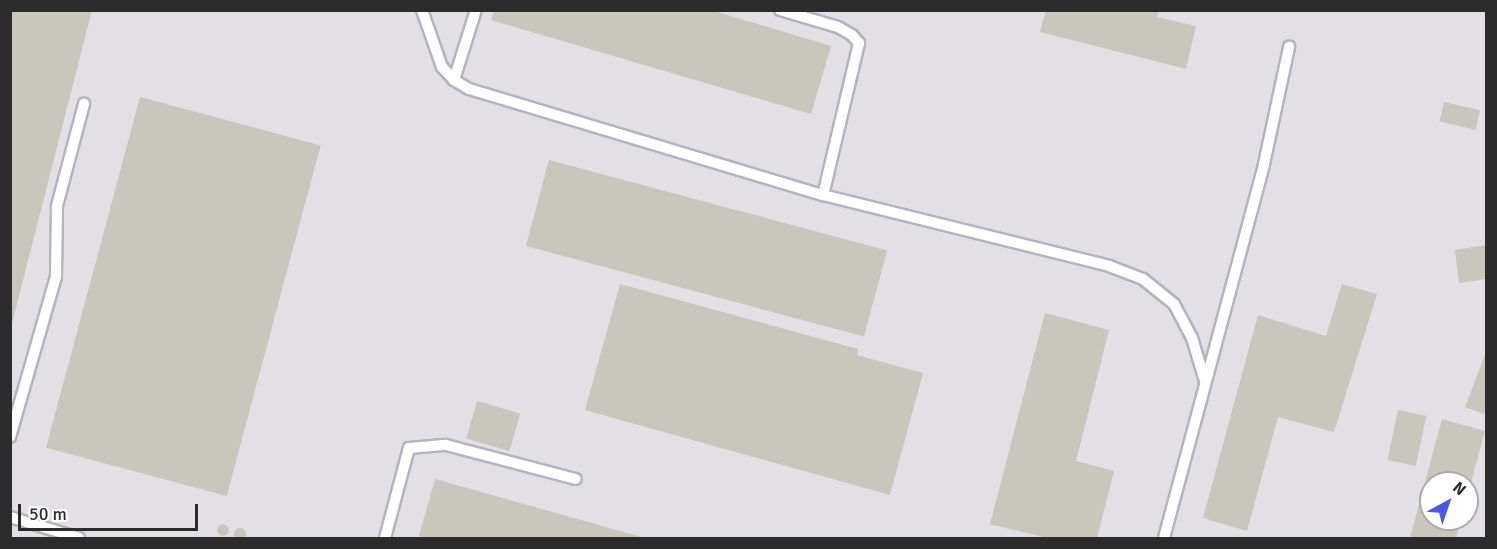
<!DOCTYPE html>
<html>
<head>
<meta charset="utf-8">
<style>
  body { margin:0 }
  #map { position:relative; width:1497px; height:549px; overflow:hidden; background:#ece8df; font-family:Signika,sans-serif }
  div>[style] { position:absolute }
  .industrial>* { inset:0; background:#e2dfe5 }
  .building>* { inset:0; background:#c8c6bd; transform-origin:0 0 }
  .round { border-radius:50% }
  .roads { filter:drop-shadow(2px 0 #b2b4be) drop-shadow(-2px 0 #b2b4be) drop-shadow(0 2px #b2b4be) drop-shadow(0 -2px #b2b4be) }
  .lane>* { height:10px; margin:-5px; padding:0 5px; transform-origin:5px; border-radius:5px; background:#fff }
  span { translate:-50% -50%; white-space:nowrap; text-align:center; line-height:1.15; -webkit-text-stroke:6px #fff; paint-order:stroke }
  .frame { position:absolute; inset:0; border:12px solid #2c2c2c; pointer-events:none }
  .north { position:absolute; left:1419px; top:471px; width:60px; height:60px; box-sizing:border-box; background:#fff; border:2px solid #ababab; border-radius:50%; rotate:40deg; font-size:16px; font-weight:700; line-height:24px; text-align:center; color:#2c2c2c }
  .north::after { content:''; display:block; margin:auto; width:21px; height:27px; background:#4c58ec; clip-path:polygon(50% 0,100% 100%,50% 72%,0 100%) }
  .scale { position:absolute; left:18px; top:504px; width:180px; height:27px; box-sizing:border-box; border:3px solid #2c2c2c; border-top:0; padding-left:8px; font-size:18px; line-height:21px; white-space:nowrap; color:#2c2c2c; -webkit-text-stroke:4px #fff; paint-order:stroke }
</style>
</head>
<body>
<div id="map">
  <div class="industrial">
    <div style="clip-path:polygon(evenodd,10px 11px,1486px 11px,1486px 538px,11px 538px,10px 11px,1431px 483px,1467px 483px,1467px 519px,1431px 519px,1431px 483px)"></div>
  </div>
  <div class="building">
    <div style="clip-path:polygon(10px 10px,92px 10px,11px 327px,10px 327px)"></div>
    <div style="clip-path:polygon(494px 10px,711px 10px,831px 46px,811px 114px,491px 20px)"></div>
    <div style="clip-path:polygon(1046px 10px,1159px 10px,1157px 17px,1196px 26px,1186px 69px,1040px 32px)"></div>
    <div style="left:140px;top:97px;width:187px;height:363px;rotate:15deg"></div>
    <div style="left:1444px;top:102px;width:37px;height:20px;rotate:13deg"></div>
    <div style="left:549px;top:160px;width:350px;height:89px;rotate:15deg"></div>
    <div style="clip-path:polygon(1486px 245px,1486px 279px,1459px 283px,1455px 250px)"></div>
    <div style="clip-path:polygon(620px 284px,858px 349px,857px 355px,923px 373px,890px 495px,585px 410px)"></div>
    <div style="clip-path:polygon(1342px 284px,1377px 294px,1334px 432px,1278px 417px,1247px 531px,1203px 518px,1258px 315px,1326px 336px)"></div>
    <div style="clip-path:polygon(1045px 313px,1109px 330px,1076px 461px,1114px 471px,1097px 538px,1047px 538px,990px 524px)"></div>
    <div style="clip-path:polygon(1486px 352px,1486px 409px,1484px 414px,1465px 407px)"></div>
    <div style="left:477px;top:401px;width:45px;height:39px;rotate:16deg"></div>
    <div style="left:1398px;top:410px;width:29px;height:51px;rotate:12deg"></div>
    <div style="clip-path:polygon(1442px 419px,1485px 431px,1468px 493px,1467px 483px,1431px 483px,1431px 519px,1461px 519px,1456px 538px,1410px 538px)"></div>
    <div style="clip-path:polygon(435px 479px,645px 538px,428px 538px,419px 536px)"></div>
    <div class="round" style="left:217px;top:524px;width:12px;height:12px"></div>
    <div class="round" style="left:234px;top:528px;width:12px;height:12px"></div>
  </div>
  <div class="roads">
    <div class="lane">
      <div style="left:422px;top:10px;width:60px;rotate:70.7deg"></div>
      <div style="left:442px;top:67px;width:18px;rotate:47deg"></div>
      <div style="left:454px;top:80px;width:17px;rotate:31deg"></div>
      <div style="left:469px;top:89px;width:370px;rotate:16.7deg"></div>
      <div style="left:823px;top:195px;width:295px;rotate:13.9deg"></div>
      <div style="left:1109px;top:266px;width:36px;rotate:21deg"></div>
      <div style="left:1143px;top:279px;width:40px;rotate:39deg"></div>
      <div style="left:1174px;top:304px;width:38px;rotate:62deg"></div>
      <div style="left:1192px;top:338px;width:45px;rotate:73.2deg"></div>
      <div style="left:780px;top:10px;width:60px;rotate:16.3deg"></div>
      <div style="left:838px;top:27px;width:16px;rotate:30deg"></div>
      <div style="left:852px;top:35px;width:11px;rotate:49deg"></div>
      <div style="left:859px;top:43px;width:156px;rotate:103.3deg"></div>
      <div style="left:454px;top:80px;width:73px;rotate:-72.6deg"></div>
      <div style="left:10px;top:437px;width:166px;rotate:-74deg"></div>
      <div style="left:56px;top:277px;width:71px;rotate:-89.2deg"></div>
      <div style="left:57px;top:206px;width:106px;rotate:-75.2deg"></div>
      <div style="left:10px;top:517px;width:72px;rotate:16.9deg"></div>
      <div style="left:385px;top:538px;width:93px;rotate:-75.1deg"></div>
      <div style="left:409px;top:448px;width:37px;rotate:-5deg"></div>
      <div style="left:446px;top:445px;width:134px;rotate:14.7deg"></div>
      <div style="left:1164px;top:538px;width:387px;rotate:-75deg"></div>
      <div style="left:1264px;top:164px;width:120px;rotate:-77.9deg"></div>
    </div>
  </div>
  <div class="frame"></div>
  <div class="north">N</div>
  <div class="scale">50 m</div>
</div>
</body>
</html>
